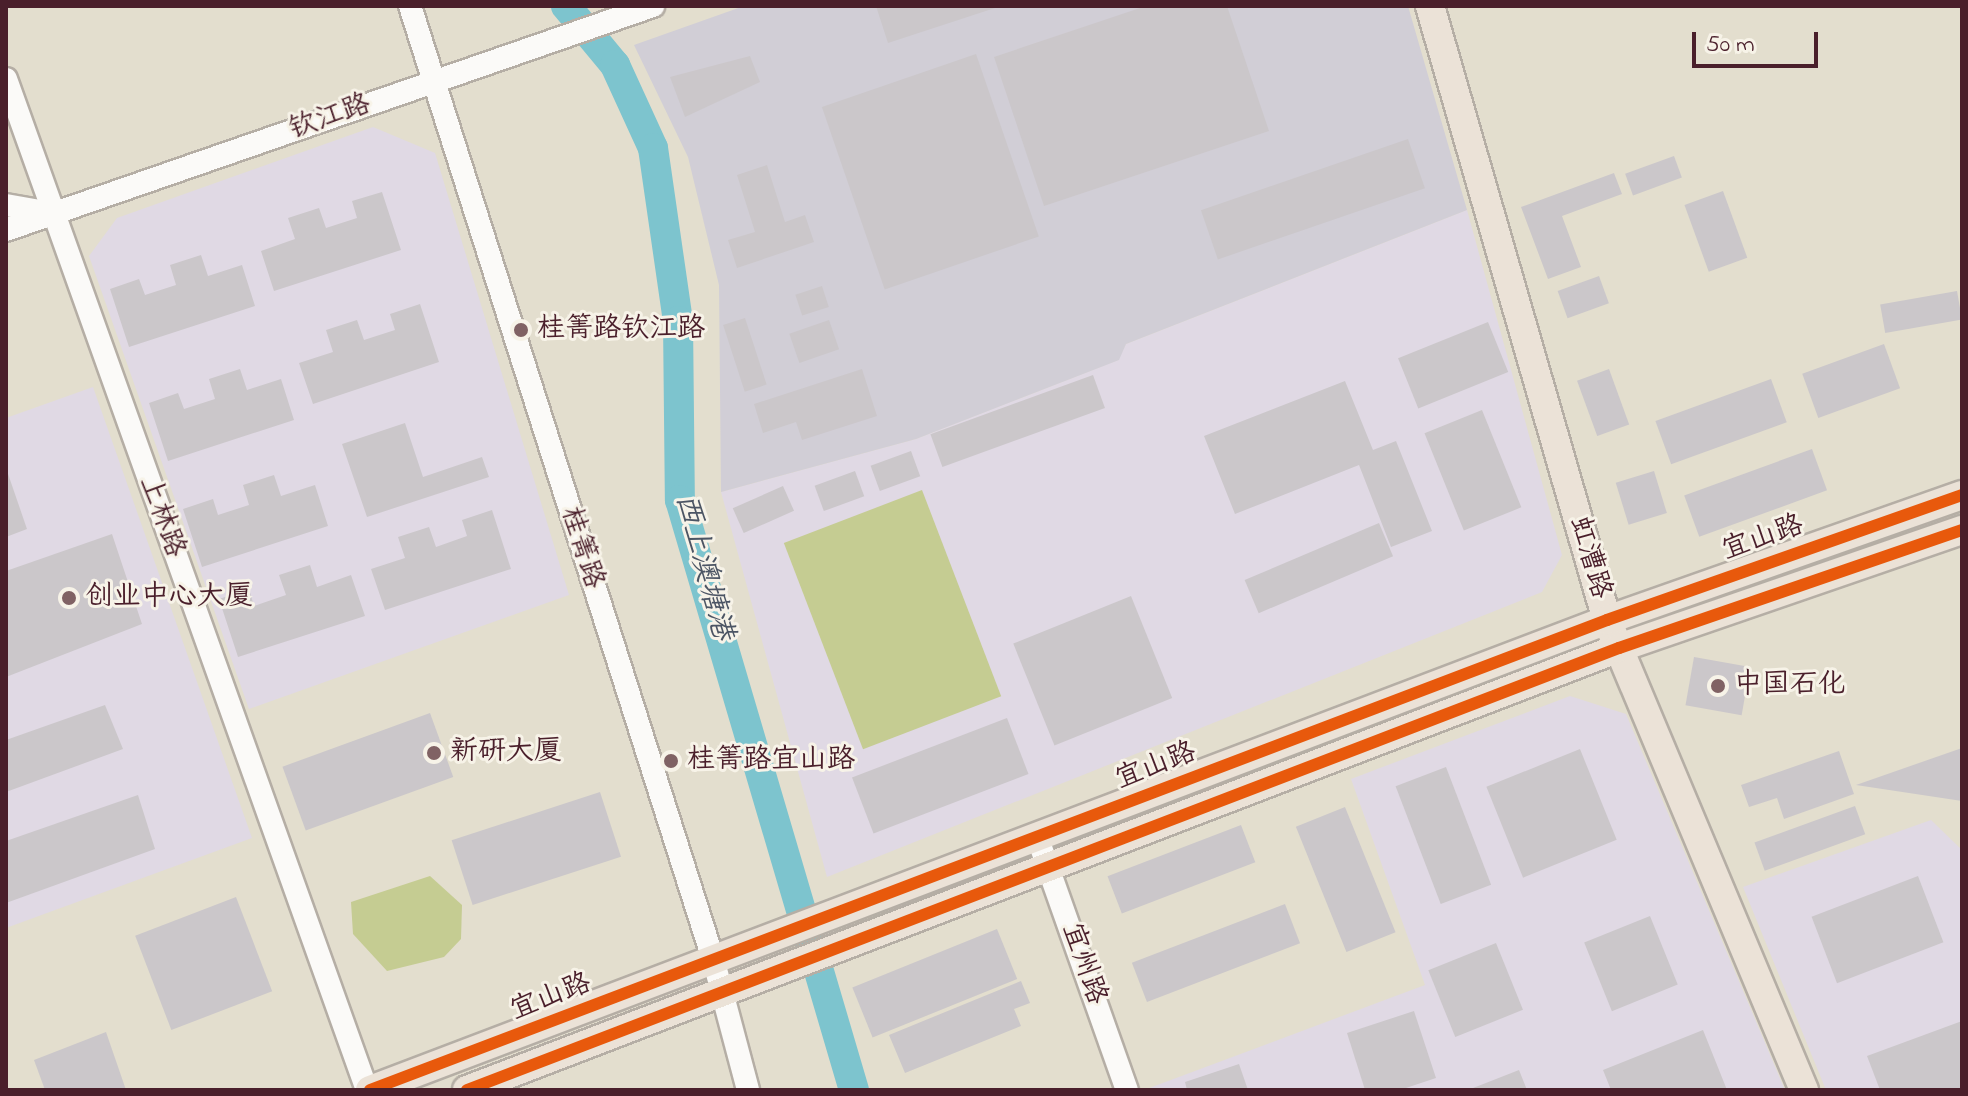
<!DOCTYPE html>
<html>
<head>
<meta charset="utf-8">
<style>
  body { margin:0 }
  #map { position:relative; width:1968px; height:1096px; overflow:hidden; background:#e3dece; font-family:"Indie Flower","LXGW WenKai TC",sans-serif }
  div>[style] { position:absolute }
  .built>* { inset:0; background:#e0d9e4 }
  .industrial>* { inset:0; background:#d1ced6 }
  .green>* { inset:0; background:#c5cc92; transform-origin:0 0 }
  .river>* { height:30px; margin:-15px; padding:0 15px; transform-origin:15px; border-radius:15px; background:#7dc4ce }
  .building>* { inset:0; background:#cbc7ca; transform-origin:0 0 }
  .roads { filter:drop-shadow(2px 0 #b5aea5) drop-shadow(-2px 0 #b5aea5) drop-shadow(0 2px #b5aea5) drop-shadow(0 -2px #b5aea5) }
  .minor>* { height:22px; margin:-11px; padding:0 11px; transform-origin:11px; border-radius:11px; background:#fbfaf8 }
  .major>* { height:28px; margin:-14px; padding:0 14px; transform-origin:14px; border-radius:14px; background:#ebe2d7 }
  .cycleway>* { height:12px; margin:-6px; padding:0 6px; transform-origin:6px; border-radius:6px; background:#e8590c }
  .dots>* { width:22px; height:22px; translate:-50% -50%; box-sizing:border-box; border:4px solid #f7f3e8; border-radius:50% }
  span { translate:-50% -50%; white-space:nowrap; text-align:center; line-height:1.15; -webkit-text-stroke:6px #f7f3e8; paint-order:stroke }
  .street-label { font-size:28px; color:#4a1f2b }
  .poi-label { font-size:28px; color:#4a1f2b }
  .left { translate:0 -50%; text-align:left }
  .water-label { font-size:30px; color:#4c5564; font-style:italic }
  .frame { position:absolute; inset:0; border:8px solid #4a1f2b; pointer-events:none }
  .scale { position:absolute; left:1692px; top:32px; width:126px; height:36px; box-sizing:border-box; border:4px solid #4a1f2b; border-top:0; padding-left:10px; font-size:24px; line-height:28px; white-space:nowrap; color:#4a1f2b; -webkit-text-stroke:6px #f7f3e8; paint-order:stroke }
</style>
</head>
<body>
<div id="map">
  <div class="built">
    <div style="clip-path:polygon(373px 127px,435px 153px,569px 595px,249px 709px,89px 256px,117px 218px)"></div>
    <div style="clip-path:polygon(1467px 210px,1562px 555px,1542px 592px,827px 877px,721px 492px,916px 439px,1118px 360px,1126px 344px)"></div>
    <div style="clip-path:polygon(93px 387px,252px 838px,6px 928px,6px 418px)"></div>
    <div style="clip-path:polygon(1570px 696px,1626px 714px,1785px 1090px,1144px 1090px,1425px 985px,1351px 779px)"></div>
    <div style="clip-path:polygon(1931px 820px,1962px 850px,1962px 1090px,1826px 1090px,1743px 887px)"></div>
  </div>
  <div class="industrial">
    <div style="clip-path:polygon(744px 6px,1408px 6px,1467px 210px,1126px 344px,1119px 360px,916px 439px,721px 492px,719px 285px,688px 157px,634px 45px)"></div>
  </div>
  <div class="green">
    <div style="left:922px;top:490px;width:221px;height:148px;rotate:69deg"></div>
    <div style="clip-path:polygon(430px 876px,462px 905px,461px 939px,444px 957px,387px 971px,353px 934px,351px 902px)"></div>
  </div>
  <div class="river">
    <div style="left:566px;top:6px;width:77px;rotate:50.3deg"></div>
    <div style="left:615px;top:65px;width:91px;rotate:65.4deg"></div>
    <div style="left:653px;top:148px;width:175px;rotate:81.8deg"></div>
    <div style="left:678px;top:321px;width:179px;rotate:89.4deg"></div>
    <div style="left:680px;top:500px;width:615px;rotate:73.57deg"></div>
  </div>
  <div class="building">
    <div style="clip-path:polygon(876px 6px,997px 6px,998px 7px,888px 43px)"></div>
    <div style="clip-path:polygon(1146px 6px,1227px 6px,1269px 131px,1044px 206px,994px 57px)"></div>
    <div style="left:976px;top:54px;width:193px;height:163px;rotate:71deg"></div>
    <div style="clip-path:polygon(750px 56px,760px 82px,685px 117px,670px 77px)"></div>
    <div style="left:1408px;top:139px;width:52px;height:219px;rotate:71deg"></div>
    <div style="left:1674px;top:156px;width:23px;height:52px;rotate:70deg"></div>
    <div style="clip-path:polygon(767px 165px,785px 222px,805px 215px,814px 242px,737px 268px,728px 240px,755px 232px,737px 175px)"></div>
    <div style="clip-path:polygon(1614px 173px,1622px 194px,1562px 216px,1581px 267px,1548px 279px,1521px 207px)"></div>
    <div style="left:1723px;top:191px;width:71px;height:41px;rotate:70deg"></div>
    <div style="clip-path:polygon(382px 192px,401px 250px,274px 291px,261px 251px,295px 239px,288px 218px,319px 208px,326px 228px,357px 218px,352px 201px)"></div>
    <div style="clip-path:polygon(201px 255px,208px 276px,242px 265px,255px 306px,129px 347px,110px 289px,139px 279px,145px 295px,176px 285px,170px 265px)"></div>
    <div style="left:1599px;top:276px;width:29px;height:44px;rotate:70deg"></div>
    <div style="left:822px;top:286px;width:22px;height:28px;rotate:72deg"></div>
    <div style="left:1957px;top:291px;width:29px;height:78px;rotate:80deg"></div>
    <div style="clip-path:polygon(420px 304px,439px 362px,313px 404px,299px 363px,333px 352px,326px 330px,357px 320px,364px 340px,395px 330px,390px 314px)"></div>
    <div style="left:745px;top:318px;width:70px;height:23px;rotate:72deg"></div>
    <div style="left:829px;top:320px;width:31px;height:42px;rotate:71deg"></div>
    <div style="left:1488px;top:322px;width:54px;height:97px;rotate:68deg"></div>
    <div style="left:1884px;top:344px;width:47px;height:87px;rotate:70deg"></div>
    <div style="clip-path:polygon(240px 369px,247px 390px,281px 379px,294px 420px,168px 461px,149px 403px,178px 393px,184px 409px,215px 399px,209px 379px)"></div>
    <div style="clip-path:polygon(862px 369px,877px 416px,802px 440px,796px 422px,763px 433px,754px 404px)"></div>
    <div style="left:1609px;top:369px;width:59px;height:34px;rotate:70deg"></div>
    <div style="left:1093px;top:375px;width:35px;height:173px;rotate:70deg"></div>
    <div style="left:1771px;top:379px;width:46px;height:123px;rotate:70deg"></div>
    <div style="clip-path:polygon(1345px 381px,1373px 450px,1396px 441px,1432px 531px,1391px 547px,1359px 465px,1235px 514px,1204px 436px)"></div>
    <div style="left:1482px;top:410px;width:105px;height:62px;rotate:68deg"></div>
    <div style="clip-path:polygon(405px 423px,423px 477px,482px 457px,489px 477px,367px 517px,342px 444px)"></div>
    <div style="left:1812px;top:449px;width:44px;height:136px;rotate:70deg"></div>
    <div style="left:911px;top:451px;width:27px;height:43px;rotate:70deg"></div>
    <div style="clip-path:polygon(6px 468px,27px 529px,6px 537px)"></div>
    <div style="left:855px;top:471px;width:27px;height:43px;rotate:70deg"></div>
    <div style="left:1654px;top:471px;width:44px;height:40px;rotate:73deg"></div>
    <div style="clip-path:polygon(274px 475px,281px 496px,315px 485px,328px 526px,202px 567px,183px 509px,213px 499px,218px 515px,249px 505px,243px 485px)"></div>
    <div style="left:783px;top:486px;width:27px;height:55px;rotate:66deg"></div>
    <div style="clip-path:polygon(492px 510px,511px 569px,385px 610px,371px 569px,405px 558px,398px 537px,429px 527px,436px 547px,467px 536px,462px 520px)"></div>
    <div style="left:1379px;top:523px;width:36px;height:146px;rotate:67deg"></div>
    <div style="clip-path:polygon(112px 534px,142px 624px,6px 677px,6px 571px)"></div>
    <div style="clip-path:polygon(310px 565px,317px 587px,351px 575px,365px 616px,238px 657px,219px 599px,249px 589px,254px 606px,286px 595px,279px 575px)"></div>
    <div style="left:1131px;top:596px;width:110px;height:127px;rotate:68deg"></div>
    <div style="left:1694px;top:657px;width:57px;height:49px;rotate:10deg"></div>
    <div style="clip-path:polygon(105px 705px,123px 749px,6px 792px,6px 740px)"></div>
    <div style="left:430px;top:713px;width:68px;height:157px;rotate:70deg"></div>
    <div style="left:1007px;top:718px;width:60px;height:166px;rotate:69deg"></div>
    <div style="clip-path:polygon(1962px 748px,1962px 801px,1856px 785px,1919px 763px)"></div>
    <div style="left:1580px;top:749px;width:98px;height:101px;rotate:68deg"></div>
    <div style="clip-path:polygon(1839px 751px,1854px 794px,1784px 819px,1777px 798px,1749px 807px,1741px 785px)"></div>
    <div style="left:1446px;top:767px;width:126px;height:54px;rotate:69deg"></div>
    <div style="left:600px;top:792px;width:68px;height:156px;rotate:72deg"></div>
    <div style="clip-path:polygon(138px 795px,155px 849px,6px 903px,6px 841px)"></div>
    <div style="left:1855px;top:806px;width:30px;height:107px;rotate:70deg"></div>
    <div style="left:1345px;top:807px;width:135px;height:53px;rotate:68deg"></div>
    <div style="left:1241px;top:825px;width:40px;height:143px;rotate:69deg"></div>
    <div style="left:1918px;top:876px;width:71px;height:114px;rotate:69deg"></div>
    <div style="left:236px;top:897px;width:101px;height:108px;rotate:69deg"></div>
    <div style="left:1285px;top:904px;width:42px;height:164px;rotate:69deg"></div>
    <div style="left:1650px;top:916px;width:74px;height:71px;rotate:68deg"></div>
    <div style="left:997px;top:929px;width:54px;height:156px;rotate:68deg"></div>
    <div style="left:1496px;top:943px;width:72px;height:73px;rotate:68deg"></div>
    <div style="clip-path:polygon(1021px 981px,1030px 1003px,1014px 1009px,1021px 1026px,905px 1073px,889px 1035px)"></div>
    <div style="clip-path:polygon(1414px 1011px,1436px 1078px,1400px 1090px,1365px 1090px,1347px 1033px)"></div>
    <div style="clip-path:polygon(1962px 1021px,1962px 1090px,1880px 1090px,1867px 1056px)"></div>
    <div style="clip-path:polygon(1703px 1030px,1727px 1090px,1611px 1090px,1603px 1070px)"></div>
    <div style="clip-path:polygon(106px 1032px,126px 1090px,45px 1090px,34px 1060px)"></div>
    <div style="clip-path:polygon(1239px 1064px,1248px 1090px,1187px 1090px,1185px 1082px)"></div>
    <div style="clip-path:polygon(1519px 1070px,1527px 1090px,1468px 1090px)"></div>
  </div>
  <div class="roads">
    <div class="minor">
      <div style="left:410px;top:6px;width:1003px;rotate:72.36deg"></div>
      <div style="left:714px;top:962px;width:132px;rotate:75.1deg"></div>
      <div style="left:6px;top:79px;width:1074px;rotate:70.35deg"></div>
      <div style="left:6px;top:205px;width:46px;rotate:10.1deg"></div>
      <div style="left:6px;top:230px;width:685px;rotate:-19.1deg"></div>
      <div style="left:1038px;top:839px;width:266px;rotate:70.5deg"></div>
    </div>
    <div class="major">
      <div style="left:1430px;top:6px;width:639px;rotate:73.92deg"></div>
      <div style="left:1607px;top:620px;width:510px;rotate:67.26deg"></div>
      <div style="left:370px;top:1090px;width:1323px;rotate:-20.8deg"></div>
      <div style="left:1607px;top:620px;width:376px;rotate:-19.4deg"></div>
      <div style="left:467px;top:1090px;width:1234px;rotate:-20.99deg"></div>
      <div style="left:1619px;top:648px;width:363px;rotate:-19deg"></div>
    </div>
  </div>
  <div class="cycleway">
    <div style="left:370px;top:1090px;width:1323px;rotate:-20.8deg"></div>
    <div style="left:1607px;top:620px;width:376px;rotate:-19.4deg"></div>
    <div style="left:467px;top:1090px;width:1234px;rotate:-20.99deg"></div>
    <div style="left:1619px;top:648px;width:363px;rotate:-19deg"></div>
  </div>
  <div class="dots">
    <div style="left:521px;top:330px;background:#806264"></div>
    <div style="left:69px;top:598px;background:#806264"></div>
    <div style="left:1718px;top:686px;background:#806264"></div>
    <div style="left:434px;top:753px;background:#806264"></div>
    <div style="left:671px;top:761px;background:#806264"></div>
  </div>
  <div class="street-label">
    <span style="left:330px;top:118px;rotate:-19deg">钦江路</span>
    <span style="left:161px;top:517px;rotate:70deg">上林路</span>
    <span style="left:1763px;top:539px;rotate:-19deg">宜山路</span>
    <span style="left:581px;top:548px;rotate:72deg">桂箐路</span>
    <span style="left:1589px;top:558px;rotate:74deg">虹漕路</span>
    <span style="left:1156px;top:767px;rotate:-21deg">宜山路</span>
    <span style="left:1083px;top:964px;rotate:71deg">宜州路</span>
    <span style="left:551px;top:998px;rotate:-21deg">宜山路</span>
  </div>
  <div class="poi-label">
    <span class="left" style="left:537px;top:330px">桂箐路钦江路</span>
    <span class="left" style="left:85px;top:598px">创业中心大厦</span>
    <span class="left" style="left:1734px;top:686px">中国石化</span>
    <span class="left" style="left:450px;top:753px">新研大厦</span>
    <span class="left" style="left:687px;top:761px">桂箐路宜山路</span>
  </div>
  <div class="water-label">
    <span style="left:703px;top:567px;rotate:75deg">西上澳塘港</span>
  </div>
  <div class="frame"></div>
  <div class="scale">50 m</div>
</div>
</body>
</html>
